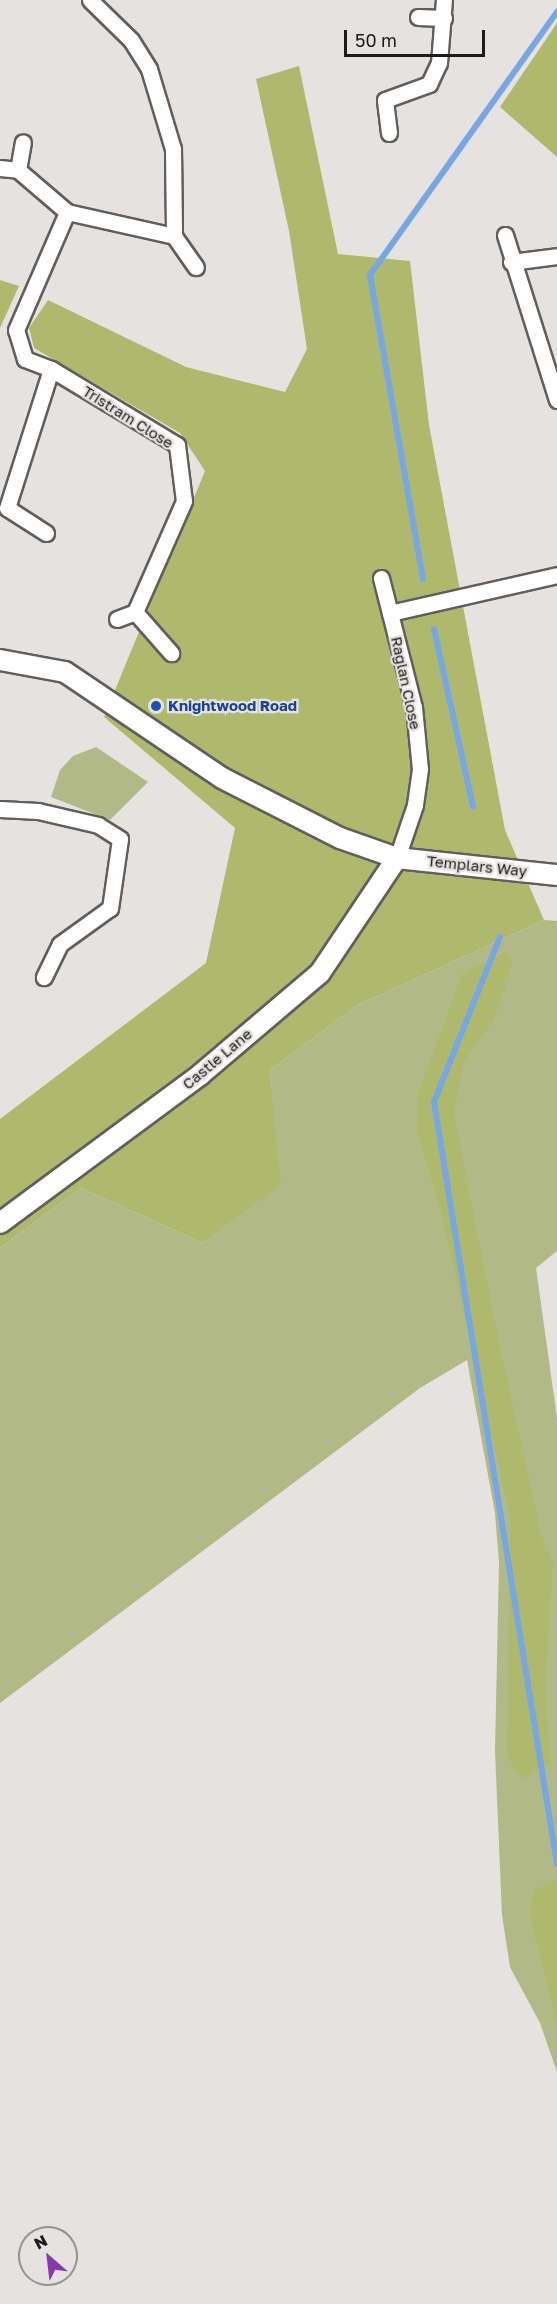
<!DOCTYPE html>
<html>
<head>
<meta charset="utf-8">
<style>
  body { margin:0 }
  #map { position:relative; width:557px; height:2304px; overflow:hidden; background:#e5e2df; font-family:"Golos Text",sans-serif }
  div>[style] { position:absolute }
  .green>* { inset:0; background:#b1ba86 }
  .forest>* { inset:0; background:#afb96d }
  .stream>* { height:6px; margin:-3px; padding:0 3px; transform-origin:3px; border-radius:3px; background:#77a7e2 }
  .roads { filter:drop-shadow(2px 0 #615e5b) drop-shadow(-2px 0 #615e5b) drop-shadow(0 2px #615e5b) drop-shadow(0 -2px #615e5b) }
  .minor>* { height:15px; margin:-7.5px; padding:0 7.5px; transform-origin:7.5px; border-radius:7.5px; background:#fff }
  .tertiary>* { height:20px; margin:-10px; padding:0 10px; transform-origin:10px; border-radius:10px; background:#fff }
  .dots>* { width:16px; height:16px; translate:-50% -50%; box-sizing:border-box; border:3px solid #e5e2df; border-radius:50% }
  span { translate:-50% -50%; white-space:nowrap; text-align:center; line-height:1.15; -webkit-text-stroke:4.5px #e5e2df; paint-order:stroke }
  .street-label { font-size:15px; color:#1d1c1b }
  .transit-label { font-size:15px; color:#164399; font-weight:700 }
  .left { translate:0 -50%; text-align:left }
  .north { position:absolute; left:18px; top:2226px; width:60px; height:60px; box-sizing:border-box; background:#e5e2df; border:2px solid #959391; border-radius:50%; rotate:332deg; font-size:16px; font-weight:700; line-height:24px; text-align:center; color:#1d1c1b }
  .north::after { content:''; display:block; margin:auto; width:21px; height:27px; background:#8539aa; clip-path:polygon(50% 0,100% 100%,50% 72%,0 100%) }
  .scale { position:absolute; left:344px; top:30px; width:141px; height:27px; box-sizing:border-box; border:3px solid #1d1c1b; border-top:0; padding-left:8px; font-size:18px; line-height:21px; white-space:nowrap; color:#1d1c1b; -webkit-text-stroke:4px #e5e2df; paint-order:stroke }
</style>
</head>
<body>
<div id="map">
  <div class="green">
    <div style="clip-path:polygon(96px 747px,148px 782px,110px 820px,51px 797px,60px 770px,73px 756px)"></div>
    <div style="clip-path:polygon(544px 920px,557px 921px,557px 1251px,536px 1268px,557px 1418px,557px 2072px,540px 2023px,510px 1967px,502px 1915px,495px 1751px,499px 1563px,495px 1513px,467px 1360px,420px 1388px,0 1703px,0 1248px,81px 1188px,203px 1243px,280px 1185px,270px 1070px,358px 1005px)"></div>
  </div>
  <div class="forest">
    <div style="clip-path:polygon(557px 23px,557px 157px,500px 107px)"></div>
    <div style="clip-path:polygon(299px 66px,338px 254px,410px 261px,429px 425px,505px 830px,544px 920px,358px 1005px,270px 1070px,281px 1185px,203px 1243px,81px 1188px,0 1248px,0 1119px,206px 963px,235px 828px,104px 717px,205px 471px,180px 433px,34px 348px,29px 328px,48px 300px,186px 367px,285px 392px,307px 349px,289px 231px,256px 79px)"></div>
    <div style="clip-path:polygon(0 280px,19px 286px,0 328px)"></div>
    <div style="clip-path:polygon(505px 952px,513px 960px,505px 988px,494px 1020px,464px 1061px,454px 1113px,497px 1332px,542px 1538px,553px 1561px,545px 1696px,551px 1763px,522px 1779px,507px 1756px,510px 1516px,440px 1208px,417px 1131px,417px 1096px,462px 974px)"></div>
    <div style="clip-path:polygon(557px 1880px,557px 2024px,529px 1914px,534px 1890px)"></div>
  </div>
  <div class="stream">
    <div style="left:423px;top:579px;width:309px;rotate:-99.9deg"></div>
    <div style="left:370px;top:275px;width:323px;rotate:-54.6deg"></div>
    <div style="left:434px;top:629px;width:182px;rotate:77.6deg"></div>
    <div style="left:500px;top:937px;width:178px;rotate:111.8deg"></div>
    <div style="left:434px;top:1102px;width:772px;rotate:80.83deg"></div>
  </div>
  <div class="roads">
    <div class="minor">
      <div style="left:90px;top:0;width:57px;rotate:44.3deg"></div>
      <div style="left:131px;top:40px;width:34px;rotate:58deg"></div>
      <div style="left:149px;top:69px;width:84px;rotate:73.3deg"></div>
      <div style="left:173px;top:149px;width:87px;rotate:89.3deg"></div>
      <div style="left:174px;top:236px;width:38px;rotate:55deg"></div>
      <div style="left:418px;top:17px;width:26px;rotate:2deg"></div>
      <div style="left:389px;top:133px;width:33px;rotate:-97deg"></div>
      <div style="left:385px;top:100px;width:47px;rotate:-20deg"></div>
      <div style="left:429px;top:84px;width:23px;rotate:-65deg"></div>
      <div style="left:439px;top:63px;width:63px;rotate:-85.5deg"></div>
      <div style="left:0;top:168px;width:18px;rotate:6deg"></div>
      <div style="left:18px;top:170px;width:65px;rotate:40.6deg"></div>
      <div style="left:67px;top:212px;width:110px;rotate:12.6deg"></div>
      <div style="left:18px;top:170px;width:28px;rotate:-80deg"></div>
      <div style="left:505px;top:235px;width:173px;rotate:72.5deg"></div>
      <div style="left:511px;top:262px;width:46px;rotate:-7.4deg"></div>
      <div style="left:51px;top:369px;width:147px;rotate:31.1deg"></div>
      <div style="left:177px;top:445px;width:56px;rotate:82.9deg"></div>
      <div style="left:184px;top:501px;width:121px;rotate:113.8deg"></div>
      <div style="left:135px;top:612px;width:55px;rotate:48.7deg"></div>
      <div style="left:46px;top:533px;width:46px;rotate:-147.3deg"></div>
      <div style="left:7px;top:508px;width:146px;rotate:-72.4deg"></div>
      <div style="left:51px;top:369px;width:28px;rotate:-159deg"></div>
      <div style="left:25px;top:359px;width:30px;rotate:-107deg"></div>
      <div style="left:16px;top:330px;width:129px;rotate:-66.6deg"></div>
      <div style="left:381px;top:578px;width:133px;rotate:75.7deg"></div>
      <div style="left:414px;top:707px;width:62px;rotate:84.5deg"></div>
      <div style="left:420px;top:769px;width:36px;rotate:98deg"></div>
      <div style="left:415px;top:805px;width:56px;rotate:108.8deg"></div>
      <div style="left:390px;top:613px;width:171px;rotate:-12.8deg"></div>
      <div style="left:117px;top:619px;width:19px;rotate:-21deg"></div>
      <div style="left:0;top:809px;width:38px;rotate:3deg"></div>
      <div style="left:38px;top:811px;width:62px;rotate:13.1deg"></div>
      <div style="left:98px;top:825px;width:26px;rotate:32deg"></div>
      <div style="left:120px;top:839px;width:70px;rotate:98.2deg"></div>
      <div style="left:110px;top:908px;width:62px;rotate:144.2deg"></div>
      <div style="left:60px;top:944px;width:37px;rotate:116deg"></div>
    </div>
    <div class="tertiary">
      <div style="left:0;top:660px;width:66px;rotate:10.5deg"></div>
      <div style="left:65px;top:672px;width:189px;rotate:34deg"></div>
      <div style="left:222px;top:778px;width:132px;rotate:27deg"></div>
      <div style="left:340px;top:838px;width:60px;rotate:19.3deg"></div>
      <div style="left:397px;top:858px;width:161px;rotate:6.1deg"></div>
      <div style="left:0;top:1223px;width:249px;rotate:-36.5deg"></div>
      <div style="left:200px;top:1075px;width:157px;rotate:-40.4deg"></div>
      <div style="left:320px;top:973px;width:138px;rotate:-56.2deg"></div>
    </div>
  </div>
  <div class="dots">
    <div style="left:156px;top:706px;background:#1a4fb4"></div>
  </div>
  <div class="street-label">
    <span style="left:128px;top:417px;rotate:32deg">Tristram Close</span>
    <span style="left:406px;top:683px;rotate:78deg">Raglan Close</span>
    <span style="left:477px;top:866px;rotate:6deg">Templars Way</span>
    <span style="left:217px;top:1059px;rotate:-40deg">Castle Lane</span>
  </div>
  <div class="transit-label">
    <span class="left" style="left:168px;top:706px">Knightwood Road</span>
  </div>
  <div class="north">N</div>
  <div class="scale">50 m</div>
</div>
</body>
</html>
